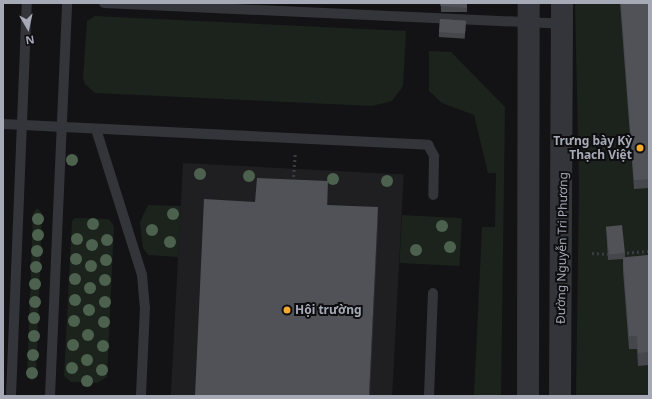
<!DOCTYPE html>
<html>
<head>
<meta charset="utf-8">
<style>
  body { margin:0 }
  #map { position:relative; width:652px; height:399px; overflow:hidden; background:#131315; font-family:"Noto Sans",sans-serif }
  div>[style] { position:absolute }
  .built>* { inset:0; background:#1f1f22; transform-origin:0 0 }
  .green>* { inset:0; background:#1b231c; transform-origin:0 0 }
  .path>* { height:2.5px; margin-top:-1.25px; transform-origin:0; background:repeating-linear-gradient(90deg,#3a3c41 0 2px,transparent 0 5px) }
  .service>* { height:10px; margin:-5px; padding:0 5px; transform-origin:5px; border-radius:5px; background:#34353a }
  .tertiary>* { height:22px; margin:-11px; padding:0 11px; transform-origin:11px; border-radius:11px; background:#34353a }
  .trees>* { width:12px; height:12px; margin:-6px; border-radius:50%; background:#4c614e }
  .wall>* { inset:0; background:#46474d; transform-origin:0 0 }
  .shaded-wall>* { inset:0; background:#2d2e32 }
  .building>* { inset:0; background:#505258; transform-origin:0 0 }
  .dots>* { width:11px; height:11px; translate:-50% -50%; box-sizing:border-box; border:2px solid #0e0e10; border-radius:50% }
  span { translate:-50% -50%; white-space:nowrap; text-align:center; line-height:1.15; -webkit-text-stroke:4px #0e0e10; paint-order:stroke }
  .poi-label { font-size:12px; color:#a5aab6; font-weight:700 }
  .right { translate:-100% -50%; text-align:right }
  .left { translate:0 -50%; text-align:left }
  .street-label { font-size:12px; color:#a5aab6 }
  .frame { position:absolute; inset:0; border:4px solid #a5aab6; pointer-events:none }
  .north { position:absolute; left:8px; top:8px; width:40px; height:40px; -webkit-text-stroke:3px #0e0e10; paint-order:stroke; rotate:171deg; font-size:11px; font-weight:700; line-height:16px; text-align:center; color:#a5aab6 }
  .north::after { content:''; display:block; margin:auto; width:14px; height:18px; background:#a5aab6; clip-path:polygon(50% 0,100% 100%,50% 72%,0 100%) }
</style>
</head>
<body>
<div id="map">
  <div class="built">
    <div style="left:183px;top:163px;width:221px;height:233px;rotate:3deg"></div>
  </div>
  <div class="green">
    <div style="clip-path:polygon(575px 3px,649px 3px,649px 396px,576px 396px,579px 186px)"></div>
    <div style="clip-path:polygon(95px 16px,406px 31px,403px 86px,392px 101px,372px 106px,95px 93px,85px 84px,83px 78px,87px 21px)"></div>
    <div style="clip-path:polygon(429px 51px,451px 52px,505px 107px,501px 396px,474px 396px,482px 227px,495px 227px,496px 173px,488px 173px,474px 115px,442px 103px,429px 91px)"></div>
    <div style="clip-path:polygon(148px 205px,181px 206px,178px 257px,148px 255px,143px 248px,140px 222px)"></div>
    <div style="clip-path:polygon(37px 208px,42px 213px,36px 377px,32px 381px,27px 377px,33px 213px)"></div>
    <div style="left:402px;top:215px;width:60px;height:48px;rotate:3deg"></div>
    <div style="clip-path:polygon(75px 218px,109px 219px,114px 226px,107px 377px,97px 383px,71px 382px,64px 376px,72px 221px)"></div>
  </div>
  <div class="path">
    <div style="left:293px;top:182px;width:29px;rotate:-86deg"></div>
    <div style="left:592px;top:253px;width:19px;rotate:3deg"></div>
    <div style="left:622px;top:253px;width:27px;rotate:-4deg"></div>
  </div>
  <div class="service">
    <div style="left:104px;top:3px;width:459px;rotate:2.6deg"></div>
    <div style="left:3px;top:124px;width:426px;rotate:2.8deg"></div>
    <div style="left:428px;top:145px;width:13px;rotate:61deg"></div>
    <div style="left:434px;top:156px;width:39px;rotate:91deg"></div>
    <div style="left:96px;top:129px;width:153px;rotate:72.5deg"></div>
    <div style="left:142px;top:275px;width:32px;rotate:85deg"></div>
    <div style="left:145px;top:307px;width:89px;rotate:92.6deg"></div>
    <div style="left:11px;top:396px;width:393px;rotate:-87.7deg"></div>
    <div style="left:50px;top:396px;width:393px;rotate:-87.5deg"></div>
    <div style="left:429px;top:396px;width:103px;rotate:-87.8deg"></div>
  </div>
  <div class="tertiary">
    <div style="left:528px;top:396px;width:393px;rotate:-89.9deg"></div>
    <div style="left:560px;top:396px;width:393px;rotate:-89.7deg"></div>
  </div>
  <div class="trees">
    <div style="left:72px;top:160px"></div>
    <div style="left:200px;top:174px"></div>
    <div style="left:249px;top:176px"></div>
    <div style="left:333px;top:179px"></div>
    <div style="left:387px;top:181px"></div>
    <div style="left:173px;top:214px"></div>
    <div style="left:38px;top:219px"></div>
    <div style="left:93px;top:224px"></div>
    <div style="left:442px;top:226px"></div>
    <div style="left:152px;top:230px"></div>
    <div style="left:38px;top:235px"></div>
    <div style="left:77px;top:239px"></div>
    <div style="left:107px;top:240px"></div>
    <div style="left:170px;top:242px"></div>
    <div style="left:92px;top:245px"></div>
    <div style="left:450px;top:247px"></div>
    <div style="left:416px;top:250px"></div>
    <div style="left:37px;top:251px"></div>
    <div style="left:76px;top:259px"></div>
    <div style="left:106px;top:260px"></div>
    <div style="left:91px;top:266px"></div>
    <div style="left:36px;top:267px"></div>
    <div style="left:75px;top:279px"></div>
    <div style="left:105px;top:280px"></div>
    <div style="left:35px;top:284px"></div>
    <div style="left:90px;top:288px"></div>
    <div style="left:75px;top:300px"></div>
    <div style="left:35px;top:302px"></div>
    <div style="left:105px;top:302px"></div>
    <div style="left:89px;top:310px"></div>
    <div style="left:34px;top:318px"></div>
    <div style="left:74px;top:321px"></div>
    <div style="left:104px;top:322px"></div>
    <div style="left:88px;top:335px"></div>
    <div style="left:34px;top:336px"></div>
    <div style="left:73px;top:345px"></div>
    <div style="left:103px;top:346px"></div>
    <div style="left:33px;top:355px"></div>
    <div style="left:87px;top:360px"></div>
    <div style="left:72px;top:368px"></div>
    <div style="left:102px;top:370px"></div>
    <div style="left:32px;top:373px"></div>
    <div style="left:87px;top:381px"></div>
  </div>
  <div class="wall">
    <div style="left:441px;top:3px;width:26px;height:9px"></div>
    <div style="clip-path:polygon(620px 3px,649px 3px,649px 188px,634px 189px)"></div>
    <div style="left:440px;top:19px;width:26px;height:18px;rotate:4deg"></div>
    <div style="clip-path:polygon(606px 226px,625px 253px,625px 257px,649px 255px,649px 365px,638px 366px,637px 349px,629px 349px,623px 271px,623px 259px,608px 260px)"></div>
  </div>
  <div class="shaded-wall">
    <div style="clip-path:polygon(328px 181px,328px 198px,327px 222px,327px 205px)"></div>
    <div style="clip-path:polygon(378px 207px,378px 224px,370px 396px,369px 396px)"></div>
  </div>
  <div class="building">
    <div style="clip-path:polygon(441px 3px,467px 3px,467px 8px,440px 6px)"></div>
    <div style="clip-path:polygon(621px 3px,649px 3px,649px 179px,634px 180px)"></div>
    <div style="left:440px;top:19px;width:26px;height:13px;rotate:4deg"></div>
    <div style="clip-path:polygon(257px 178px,328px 181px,327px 205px,378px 207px,369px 396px,195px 396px,204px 199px,255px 202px)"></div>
    <div style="left:622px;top:225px;width:28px;height:16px;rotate:84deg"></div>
    <div style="clip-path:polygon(649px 255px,649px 352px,638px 353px,637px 336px,629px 336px,623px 258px)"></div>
  </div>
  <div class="dots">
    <div style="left:640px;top:148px;background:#f4aa2c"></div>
    <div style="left:287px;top:310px;background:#f4aa2c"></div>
  </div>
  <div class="poi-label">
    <span class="right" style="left:632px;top:148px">Trưng bày Kỳ<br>Thạch Việt</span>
    <span class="left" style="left:295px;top:310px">Hội trường</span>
  </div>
  <div class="street-label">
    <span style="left:562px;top:248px;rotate:-89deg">Đường Nguyễn Tri Phương</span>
  </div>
  <div class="frame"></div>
  <div class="north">N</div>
</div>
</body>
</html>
